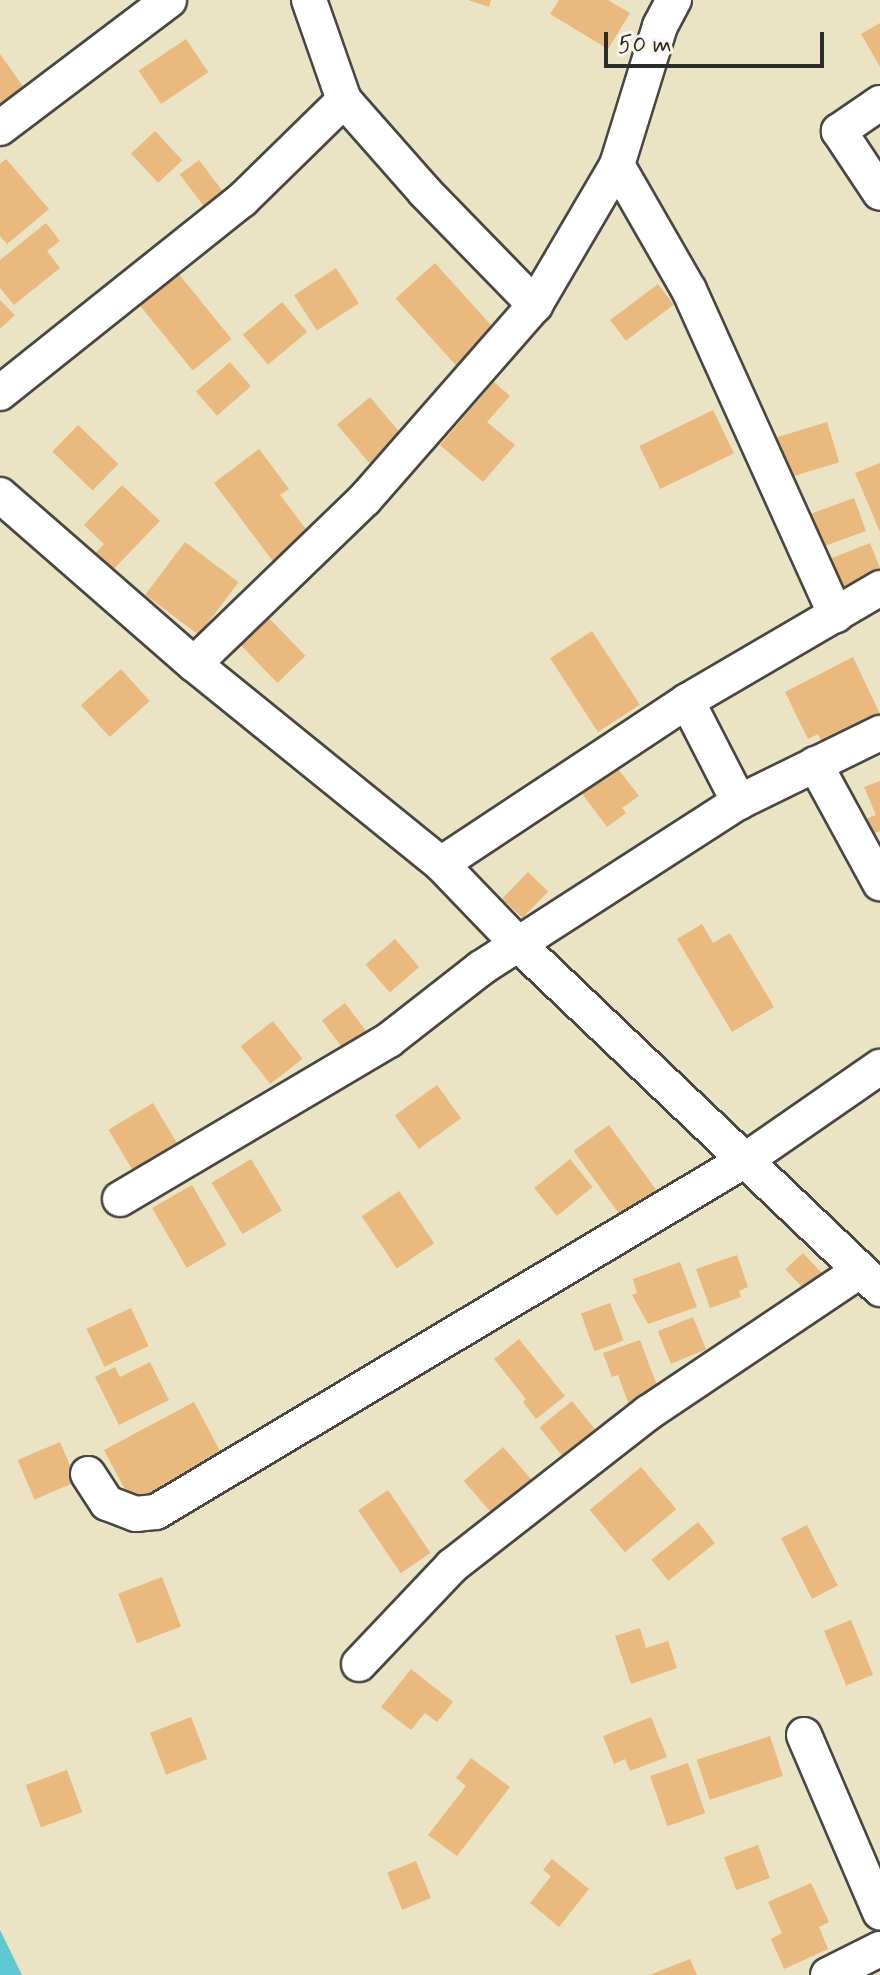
<!DOCTYPE html>
<html>
<head>
<meta charset="utf-8">
<style>
  body { margin:0 }
  #map { position:relative; width:880px; height:1975px; overflow:hidden; background:#ebe4c4; font-family:Mynerve,sans-serif }
  div>[style] { position:absolute }
  .water>* { inset:0; background:#5dc9d4 }
  .building>* { inset:0; background:#e9b97e; transform-origin:0 0 }
  .roads { filter:drop-shadow(2px 0 #484742) drop-shadow(-2px 0 #484742) drop-shadow(0 2px #484742) drop-shadow(0 -2px #484742) }
  .minor>* { height:34px; margin:-17px; padding:0 17px; transform-origin:17px; border-radius:17px; background:#fff }
  span { translate:-50% -50%; white-space:nowrap; text-align:center; line-height:1.15; -webkit-text-stroke:8px #fbf7ec; paint-order:stroke }
  .scale { position:absolute; left:604px; top:32px; width:220px; height:36px; box-sizing:border-box; border:4px solid #2b2b2b; border-top:0; padding-left:10px; font-size:24px; line-height:28px; white-space:nowrap; color:#2b2b2b; -webkit-text-stroke:6px #fbf7ec; paint-order:stroke }
</style>
</head>
<body>
<div id="map">
  <div class="water">
    <div style="clip-path:polygon(0 1930px,22px 1975px,0 1975px)"></div>
  </div>
  <div class="building">
    <div style="clip-path:polygon(468px 0,491px 0,489px 7px)"></div>
    <div style="clip-path:polygon(559px 0,608px 0,630px 13px,608px 49px,550px 14px)"></div>
    <div style="clip-path:polygon(880px 23px,880px 67px,861px 34px)"></div>
    <div style="left:186px;top:39px;width:40px;height:57px;rotate:56deg"></div>
    <div style="clip-path:polygon(0 54px,27px 92px,0 111px)"></div>
    <div style="left:155px;top:131px;width:40px;height:33px;rotate:47deg"></div>
    <div style="clip-path:polygon(6px 159px,49px 209px,7px 244px,0 236px,0 164px)"></div>
    <div style="left:199px;top:160px;width:53px;height:24px;rotate:53deg"></div>
    <div style="clip-path:polygon(46px 223px,60px 241px,47px 251px,60px 268px,14px 305px,0 288px,0 260px)"></div>
    <div style="left:435px;top:263px;width:93px;height:53px;rotate:48deg"></div>
    <div style="left:336px;top:268px;width:42px;height:50px;rotate:57deg"></div>
    <div style="left:178px;top:273px;width:85px;height:50px;rotate:51deg"></div>
    <div style="left:658px;top:284px;width:26px;height:60px;rotate:53deg"></div>
    <div style="clip-path:polygon(0 300px,15px 315px,0 329px)"></div>
    <div style="left:282px;top:302px;width:39px;height:51px;rotate:50deg"></div>
    <div style="left:230px;top:362px;width:32px;height:45px;rotate:49deg"></div>
    <div style="clip-path:polygon(494px 382px,510px 396px,487px 422px,515px 445px,483px 482px,440px 445px)"></div>
    <div style="left:370px;top:397px;width:61px;height:43px;rotate:50deg"></div>
    <div style="left:713px;top:410px;width:48px;height:82px;rotate:64deg"></div>
    <div style="left:827px;top:422px;width:42px;height:60px;rotate:73deg"></div>
    <div style="left:78px;top:425px;width:56px;height:37px;rotate:44deg"></div>
    <div style="clip-path:polygon(259px 449px,289px 489px,280px 495px,312px 537px,275px 564px,214px 483px)"></div>
    <div style="clip-path:polygon(880px 463px,880px 532px,855px 473px)"></div>
    <div style="clip-path:polygon(122px 485px,160px 521px,107px 576px,90px 559px,104px 544px,84px 525px)"></div>
    <div style="left:854px;top:498px;width:35px;height:53px;rotate:70deg"></div>
    <div style="left:185px;top:542px;width:67px;height:66px;rotate:37deg"></div>
    <div style="clip-path:polygon(870px 543px,880px 568px,880px 583px,842px 597px,827px 560px)"></div>
    <div style="left:268px;top:617px;width:54px;height:39px;rotate:46deg"></div>
    <div style="left:592px;top:631px;width:88px;height:50px;rotate:57deg"></div>
    <div style="clip-path:polygon(853px 657px,880px 714px,822px 743px,818px 734px,808px 739px,785px 692px)"></div>
    <div style="left:121px;top:669px;width:43px;height:54px;rotate:48deg"></div>
    <div style="clip-path:polygon(615px 765px,639px 796px,622px 808px,626px 813px,607px 827px,580px 791px)"></div>
    <div style="clip-path:polygon(880px 781px,880px 831px,863px 837px,857px 822px,876px 815px,864px 787px)"></div>
    <div style="left:528px;top:872px;width:28px;height:37px;rotate:44deg"></div>
    <div style="clip-path:polygon(702px 924px,713px 943px,730px 933px,774px 1007px,732px 1032px,677px 939px)"></div>
    <div style="left:395px;top:939px;width:37px;height:39px;rotate:49deg"></div>
    <div style="left:345px;top:1003px;width:50px;height:29px;rotate:53deg"></div>
    <div style="left:273px;top:1021px;width:48px;height:41px;rotate:52deg"></div>
    <div style="left:437px;top:1085px;width:41px;height:52px;rotate:54deg"></div>
    <div style="left:153px;top:1103px;width:61px;height:52px;rotate:59deg"></div>
    <div style="left:609px;top:1125px;width:87px;height:44px;rotate:54deg"></div>
    <div style="left:251px;top:1159px;width:60px;height:46px;rotate:59deg"></div>
    <div style="left:570px;top:1159px;width:36px;height:46px;rotate:51deg"></div>
    <div style="left:192px;top:1185px;width:69px;height:46px;rotate:60deg"></div>
    <div style="left:399px;top:1191px;width:63px;height:45px;rotate:56deg"></div>
    <div style="left:803px;top:1253px;width:38px;height:24px;rotate:47deg"></div>
    <div style="clip-path:polygon(737px 1255px,748px 1287px,739px 1291px,741px 1297px,710px 1308px,696px 1269px)"></div>
    <div style="clip-path:polygon(680px 1262px,697px 1307px,648px 1324px,632px 1295px,637px 1293px,633px 1279px)"></div>
    <div style="left:610px;top:1303px;width:40px;height:31px;rotate:70deg"></div>
    <div style="left:131px;top:1308px;width:42px;height:49px;rotate:65deg"></div>
    <div style="left:693px;top:1317px;width:35px;height:38px;rotate:68deg"></div>
    <div style="clip-path:polygon(519px 1339px,565px 1396px,536px 1419px,523px 1402px,526px 1399px,494px 1359px)"></div>
    <div style="clip-path:polygon(640px 1340px,661px 1396px,630px 1408px,618px 1375px,612px 1377px,603px 1353px)"></div>
    <div style="clip-path:polygon(150px 1362px,169px 1400px,119px 1425px,95px 1377px,115px 1367px,120px 1377px)"></div>
    <div style="left:572px;top:1401px;width:46px;height:42px;rotate:51deg"></div>
    <div style="left:194px;top:1402px;width:68px;height:102px;rotate:62deg"></div>
    <div style="left:60px;top:1442px;width:43px;height:46px;rotate:67deg"></div>
    <div style="left:503px;top:1447px;width:45px;height:52px;rotate:49deg"></div>
    <div style="left:641px;top:1467px;width:55px;height:67px;rotate:50deg"></div>
    <div style="left:388px;top:1490px;width:76px;height:36px;rotate:56deg"></div>
    <div style="left:698px;top:1522px;width:27px;height:60px;rotate:51deg"></div>
    <div style="left:807px;top:1525px;width:68px;height:29px;rotate:63deg"></div>
    <div style="left:162px;top:1577px;width:53px;height:47px;rotate:69deg"></div>
    <div style="left:851px;top:1620px;width:59px;height:29px;rotate:68deg"></div>
    <div style="clip-path:polygon(640px 1628px,646px 1648px,668px 1641px,677px 1668px,631px 1684px,615px 1636px)"></div>
    <div style="clip-path:polygon(411px 1669px,453px 1702px,437px 1722px,425px 1713px,411px 1730px,381px 1707px)"></div>
    <div style="left:191px;top:1717px;width:45px;height:44px;rotate:69deg"></div>
    <div style="clip-path:polygon(651px 1717px,667px 1757px,630px 1771px,625px 1759px,614px 1764px,603px 1736px)"></div>
    <div style="left:770px;top:1736px;width:42px;height:77px;rotate:72deg"></div>
    <div style="clip-path:polygon(471px 1758px,510px 1787px,457px 1856px,428px 1835px,466px 1786px,456px 1778px)"></div>
    <div style="left:688px;top:1763px;width:53px;height:40px;rotate:71deg"></div>
    <div style="left:67px;top:1770px;width:45px;height:44px;rotate:70deg"></div>
    <div style="left:758px;top:1845px;width:35px;height:36px;rotate:70deg"></div>
    <div style="clip-path:polygon(552px 1859px,589px 1889px,559px 1927px,530px 1903px,551px 1876px,543px 1870px)"></div>
    <div style="left:416px;top:1861px;width:40px;height:31px;rotate:68deg"></div>
    <div style="clip-path:polygon(811px 1883px,829px 1922px,819px 1927px,828px 1949px,784px 1969px,771px 1939px,782px 1933px,768px 1902px)"></div>
    <div style="clip-path:polygon(690px 1959px,697px 1975px,649px 1975px)"></div>
  </div>
  <div class="roads">
    <div class="minor">
      <div style="left:309px;top:0;width:106px;rotate:70.7deg"></div>
      <div style="left:344px;top:100px;width:123px;rotate:48.6deg"></div>
      <div style="left:425px;top:192px;width:158px;rotate:45.8deg"></div>
      <div style="left:880px;top:103px;width:50px;rotate:145.7deg"></div>
      <div style="left:839px;top:131px;width:74px;rotate:56.5deg"></div>
      <div style="left:0;top:128px;width:212px;rotate:-37.1deg"></div>
      <div style="left:617px;top:165px;width:144px;rotate:60.1deg"></div>
      <div style="left:689px;top:290px;width:357px;rotate:65.7deg"></div>
      <div style="left:0;top:393px;width:310px;rotate:-38.6deg"></div>
      <div style="left:242px;top:200px;width:143px;rotate:-44.4deg"></div>
      <div style="left:0;top:495px;width:257px;rotate:41.1deg"></div>
      <div style="left:194px;top:664px;width:318px;rotate:39deg"></div>
      <div style="left:441px;top:864px;width:112px;rotate:46.1deg"></div>
      <div style="left:519px;top:945px;width:499px;rotate:43.6deg"></div>
      <div style="left:194px;top:664px;width:238px;rotate:-44deg"></div>
      <div style="left:365px;top:499px;width:258px;rotate:-48.8deg"></div>
      <div style="left:535px;top:305px;width:162px;rotate:-59.6deg"></div>
      <div style="left:617px;top:165px;width:145px;rotate:-72.8deg"></div>
      <div style="left:660px;top:26px;width:30px;rotate:-62deg"></div>
      <div style="left:687px;top:701px;width:114px;rotate:62.8deg"></div>
      <div style="left:815px;top:764px;width:136px;rotate:61.4deg"></div>
      <div style="left:441px;top:864px;width:295px;rotate:-33.5deg"></div>
      <div style="left:687px;top:701px;width:224px;rotate:-30.3deg"></div>
      <div style="left:120px;top:1199px;width:312px;rotate:-30.6deg"></div>
      <div style="left:389px;top:1040px;width:117px;rotate:-38deg"></div>
      <div style="left:481px;top:968px;width:307px;rotate:-32.8deg"></div>
      <div style="left:739px;top:802px;width:157px;rotate:-26.1deg"></div>
      <div style="left:88px;top:1474px;width:35px;rotate:57deg"></div>
      <div style="left:107px;top:1503px;width:31px;rotate:21deg"></div>
      <div style="left:136px;top:1514px;width:20px;rotate:-6deg"></div>
      <div style="left:156px;top:1512px;width:688px;rotate:-30.85deg"></div>
      <div style="left:747px;top:1159px;width:162px;rotate:-34.7deg"></div>
      <div style="left:359px;top:1664px;width:135px;rotate:-46.5deg"></div>
      <div style="left:452px;top:1566px;width:249px;rotate:-38deg"></div>
      <div style="left:648px;top:1413px;width:254px;rotate:-33.9deg"></div>
      <div style="left:804px;top:1735px;width:193px;rotate:66.8deg"></div>
      <div style="left:828px;top:1975px;width:58px;rotate:-26.6deg"></div>
    </div>
  </div>
  <div class="scale">50 m</div>
</div>
</body>
</html>
